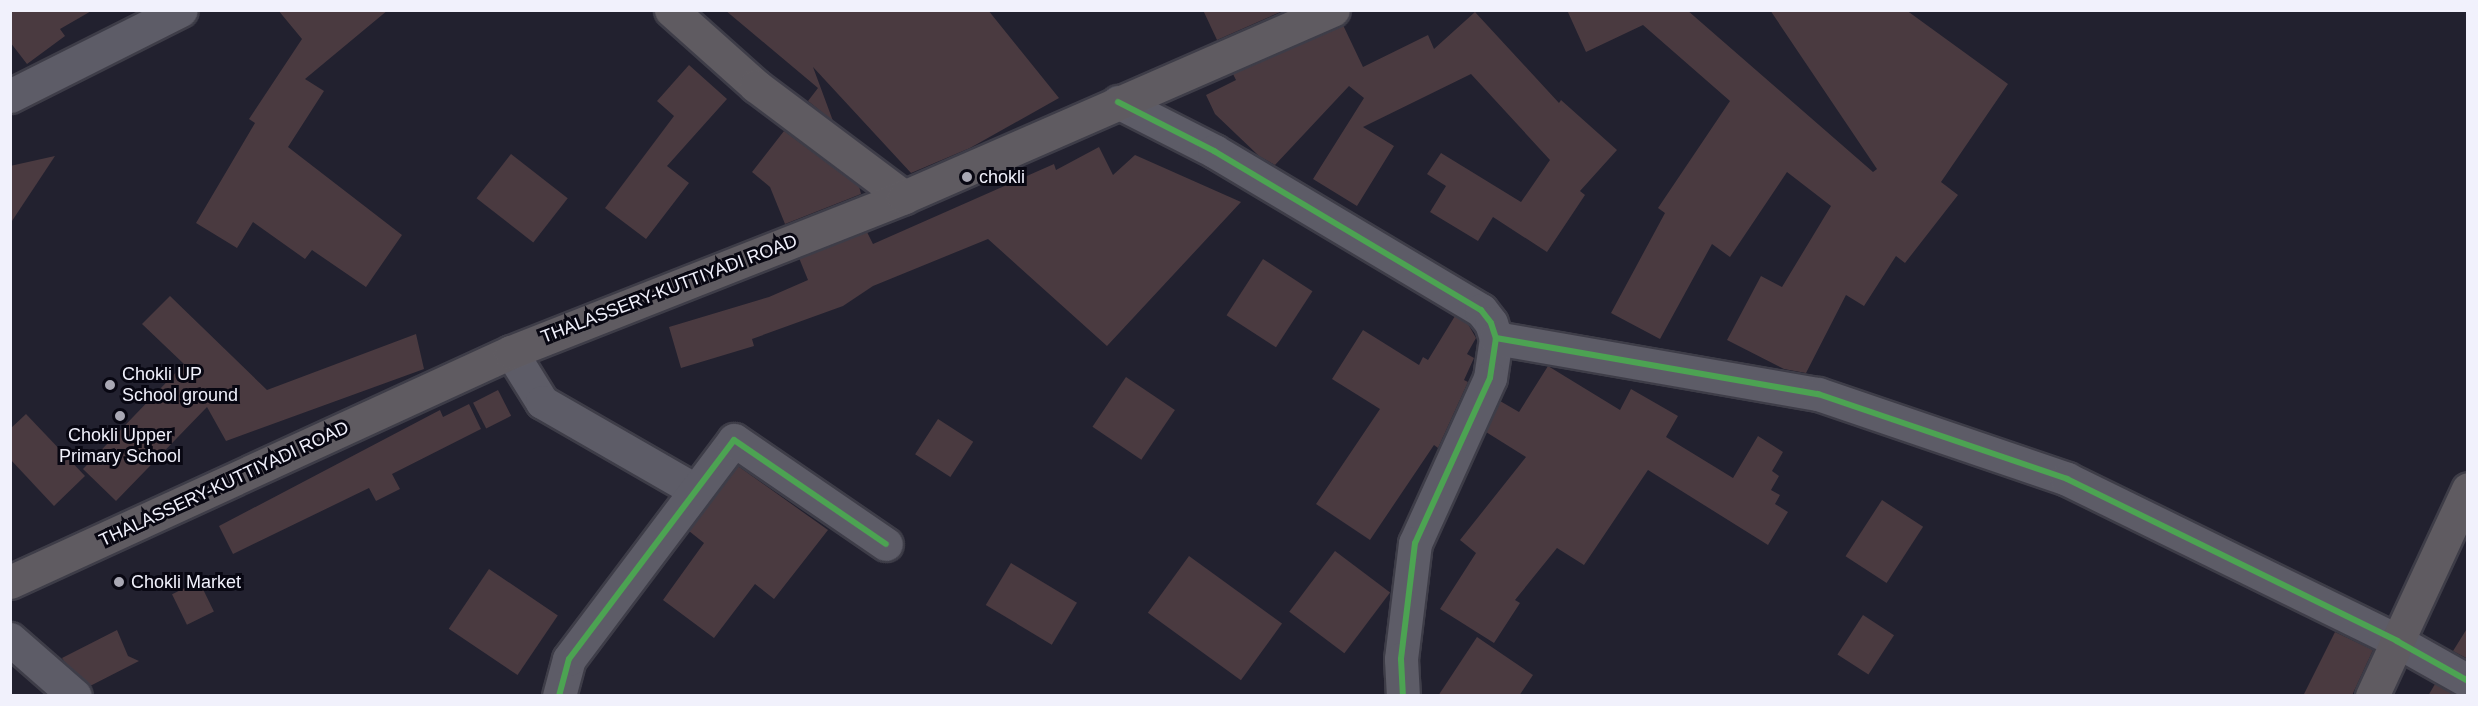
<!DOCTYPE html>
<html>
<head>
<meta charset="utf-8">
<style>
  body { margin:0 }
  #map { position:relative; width:2478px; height:706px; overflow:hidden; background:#22212f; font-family:Arial,sans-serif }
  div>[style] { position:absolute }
  .building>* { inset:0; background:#4a3a40; transform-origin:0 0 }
  .roads { filter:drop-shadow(2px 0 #3e3d48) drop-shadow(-2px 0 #3e3d48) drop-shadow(0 2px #3e3d48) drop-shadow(0 -2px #3e3d48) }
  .minor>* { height:33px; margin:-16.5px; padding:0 16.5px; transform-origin:16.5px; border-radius:16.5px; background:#5d5c67 }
  .major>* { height:33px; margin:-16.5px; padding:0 16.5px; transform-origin:16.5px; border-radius:16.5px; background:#5f5b61 }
  .cycleway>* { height:6px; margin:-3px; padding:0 3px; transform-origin:3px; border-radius:3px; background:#4ca352 }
  .dots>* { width:16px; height:16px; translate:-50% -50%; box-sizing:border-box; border:3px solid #080712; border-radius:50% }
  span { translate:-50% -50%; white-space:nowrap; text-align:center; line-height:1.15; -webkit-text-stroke:6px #080712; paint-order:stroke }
  .poi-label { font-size:18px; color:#f1f1fc }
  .left { translate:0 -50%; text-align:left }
  .street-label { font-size:18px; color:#f1f1fc }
  .frame { position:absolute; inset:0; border:12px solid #f1f1fc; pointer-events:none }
</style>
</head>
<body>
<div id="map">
  <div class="building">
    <div style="clip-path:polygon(10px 10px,93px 10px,60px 29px,65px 36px,27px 64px,10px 42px)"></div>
    <div style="clip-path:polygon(278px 10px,388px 10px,305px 79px,324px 91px,288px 147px,402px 235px,366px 287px,312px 250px,305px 259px,253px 222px,237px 248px,196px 223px,255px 123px,249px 119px,302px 39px)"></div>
    <div style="clip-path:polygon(725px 10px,988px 10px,1059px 98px,970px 148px,911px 173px,813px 67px,833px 121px,808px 101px,818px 88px)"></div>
    <div style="clip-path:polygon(1203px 10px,1285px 10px,1217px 40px)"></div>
    <div style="clip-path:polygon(1567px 10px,1687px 10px,1873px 172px,1877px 169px,1770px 10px,1906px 10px,2008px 84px,1941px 182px,1958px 195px,1905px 263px,1896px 256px,1864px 306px,1846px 295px,1806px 373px,1784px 369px,1727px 340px,1761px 276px,1782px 287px,1831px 206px,1787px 172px,1730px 257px,1712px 244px,1660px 339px,1611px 313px,1665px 213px,1658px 208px,1730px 101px,1643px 25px,1586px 52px)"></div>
    <div style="clip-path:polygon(1475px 12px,1559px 103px,1561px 100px,1617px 150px,1580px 191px,1585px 195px,1547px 252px,1493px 217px,1478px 241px,1430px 212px,1446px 186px,1427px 174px,1441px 153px,1521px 202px,1550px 160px,1471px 74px,1363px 127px,1394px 146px,1357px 206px,1313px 179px,1364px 98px,1349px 86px,1275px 165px,1259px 156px,1215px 114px,1206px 95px,1236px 80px,1233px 74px,1343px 25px,1363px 67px,1428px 35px,1434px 49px)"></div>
    <div style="clip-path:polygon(689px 65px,727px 99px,667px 166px,689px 183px,646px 239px,605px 208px,674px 116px,657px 101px)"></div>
    <div style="clip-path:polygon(784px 131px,859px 186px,861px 194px,785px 224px,770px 187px,752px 172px)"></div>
    <div style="clip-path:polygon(1099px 147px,1113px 175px,1135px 155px,1241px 202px,1107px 346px,988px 239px,873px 286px,843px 306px,752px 339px,754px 346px,681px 368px,669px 327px,769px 297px,808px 280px,799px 258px,867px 232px,873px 244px,1054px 164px,1056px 170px)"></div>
    <div style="left:511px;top:154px;width:72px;height:56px;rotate:38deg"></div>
    <div style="clip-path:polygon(55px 156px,10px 224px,10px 166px)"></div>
    <div style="left:1263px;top:259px;width:59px;height:67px;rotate:33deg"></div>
    <div style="clip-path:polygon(170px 296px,267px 390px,416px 334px,424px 369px,226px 441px,207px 407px,116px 501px,83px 469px,184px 364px,142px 324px)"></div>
    <div style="clip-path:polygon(1455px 316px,1468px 324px,1476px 338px,1467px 354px,1474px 358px,1464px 380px,1468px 382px,1438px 448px,1434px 445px,1370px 540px,1316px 504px,1380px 409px,1332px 379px,1363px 330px,1419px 365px,1423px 357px,1428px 360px)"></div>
    <div style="clip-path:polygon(1548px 366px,1620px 410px,1631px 389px,1678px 416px,1666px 437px,1733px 478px,1758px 436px,1783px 452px,1772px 471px,1779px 476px,1771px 490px,1780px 495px,1775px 504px,1788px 512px,1768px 545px,1648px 470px,1584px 565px,1557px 548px,1515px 600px,1520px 603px,1494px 643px,1440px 609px,1476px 553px,1460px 540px,1526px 457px,1486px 432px,1500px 401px,1519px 412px)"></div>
    <div style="left:1126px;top:377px;width:59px;height:60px;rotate:34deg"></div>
    <div style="left:498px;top:390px;width:29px;height:28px;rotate:63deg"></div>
    <div style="clip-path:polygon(469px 404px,481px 429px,392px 474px,400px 489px,376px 501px,369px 488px,233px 554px,219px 526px,440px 410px,443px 417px)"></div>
    <div style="clip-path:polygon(26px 414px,85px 476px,54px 506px,10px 459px,10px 429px)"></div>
    <div style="left:938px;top:419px;width:42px;height:42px;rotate:33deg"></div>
    <div style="clip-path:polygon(738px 466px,828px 530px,774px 599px,755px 584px,714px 638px,663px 600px,704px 543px,689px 531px)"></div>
    <div style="left:1882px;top:500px;width:49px;height:67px;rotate:33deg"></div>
    <div style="left:1335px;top:551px;width:69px;height:76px;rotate:37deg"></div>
    <div style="left:1189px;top:556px;width:115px;height:70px;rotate:36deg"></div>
    <div style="left:1011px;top:563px;width:77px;height:49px;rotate:31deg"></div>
    <div style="left:489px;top:569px;width:83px;height:72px;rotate:34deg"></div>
    <div style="left:199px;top:581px;width:34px;height:30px;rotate:64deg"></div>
    <div style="left:1863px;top:615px;width:37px;height:47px;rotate:33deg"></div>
    <div style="clip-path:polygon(2468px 627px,2468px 659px,2453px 651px)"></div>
    <div style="clip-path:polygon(117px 630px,128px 656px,139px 661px,90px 686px,64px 661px,62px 658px)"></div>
    <div style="clip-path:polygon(2335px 632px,2373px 650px,2354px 691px,2352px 696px,2303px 696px)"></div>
    <div style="clip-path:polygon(1477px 637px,1533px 675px,1519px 696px,1438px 696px)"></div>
    <div style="clip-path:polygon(2435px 684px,2456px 696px,2428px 696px)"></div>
  </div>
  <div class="roads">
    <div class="minor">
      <div style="left:10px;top:96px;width:191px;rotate:-26.7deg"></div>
      <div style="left:1118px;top:102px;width:108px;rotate:27deg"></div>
      <div style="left:1214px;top:151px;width:311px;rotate:30.8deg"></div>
      <div style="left:1481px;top:310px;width:16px;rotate:52deg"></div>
      <div style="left:1491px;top:323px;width:16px;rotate:72deg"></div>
      <div style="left:1496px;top:338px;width:40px;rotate:98.5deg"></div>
      <div style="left:1490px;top:378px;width:181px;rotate:114.4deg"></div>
      <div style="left:1415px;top:543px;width:117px;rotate:96.9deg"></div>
      <div style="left:1401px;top:659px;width:37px;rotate:87deg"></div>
      <div style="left:1496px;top:338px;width:327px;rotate:9.9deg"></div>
      <div style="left:1818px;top:394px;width:263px;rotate:18.8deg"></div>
      <div style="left:2067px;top:479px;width:368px;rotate:26.1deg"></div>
      <div style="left:2397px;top:641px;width:81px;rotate:29.4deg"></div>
      <div style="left:511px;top:352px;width:59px;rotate:58.2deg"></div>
      <div style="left:542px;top:402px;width:177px;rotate:29.9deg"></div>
      <div style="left:10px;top:639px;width:86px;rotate:41.2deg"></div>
      <div style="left:559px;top:696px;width:38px;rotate:-75deg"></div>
      <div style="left:569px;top:659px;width:274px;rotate:-53deg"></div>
      <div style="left:734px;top:440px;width:184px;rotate:34.4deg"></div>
    </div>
    <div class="major">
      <div style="left:671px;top:10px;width:114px;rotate:41.8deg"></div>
      <div style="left:756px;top:86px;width:185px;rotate:36.9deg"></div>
      <div style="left:10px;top:582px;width:551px;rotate:-24.66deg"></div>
      <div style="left:511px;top:352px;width:422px;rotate:-21.5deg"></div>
      <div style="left:904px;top:197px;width:468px;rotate:-23.6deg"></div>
      <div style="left:2372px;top:696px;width:228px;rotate:-65.1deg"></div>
    </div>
  </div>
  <div class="cycleway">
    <div style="left:1118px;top:102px;width:108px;rotate:27deg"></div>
    <div style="left:1214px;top:151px;width:311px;rotate:30.8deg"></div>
    <div style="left:1481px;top:310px;width:16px;rotate:52deg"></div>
    <div style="left:1491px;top:323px;width:16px;rotate:72deg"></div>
    <div style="left:1496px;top:338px;width:40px;rotate:98.5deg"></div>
    <div style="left:1490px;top:378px;width:181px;rotate:114.4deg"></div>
    <div style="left:1415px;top:543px;width:117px;rotate:96.9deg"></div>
    <div style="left:1401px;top:659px;width:37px;rotate:87deg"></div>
    <div style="left:1496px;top:338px;width:327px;rotate:9.9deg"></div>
    <div style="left:1818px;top:394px;width:263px;rotate:18.8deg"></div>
    <div style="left:2067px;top:479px;width:368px;rotate:26.1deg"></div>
    <div style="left:2397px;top:641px;width:81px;rotate:29.4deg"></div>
    <div style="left:559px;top:696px;width:38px;rotate:-75deg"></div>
    <div style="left:569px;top:659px;width:274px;rotate:-53deg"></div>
    <div style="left:734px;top:440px;width:184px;rotate:34.4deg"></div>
  </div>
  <div class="dots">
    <div style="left:967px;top:177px;background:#a9a8b4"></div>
    <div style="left:110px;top:385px;background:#a9a8b4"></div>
    <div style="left:120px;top:416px;background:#a9a8b4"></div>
    <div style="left:119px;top:582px;background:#a9a8b4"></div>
  </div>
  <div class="poi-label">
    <span class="left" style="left:979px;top:177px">chokli</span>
    <span class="left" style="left:122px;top:385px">Chokli UP<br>School ground</span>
    <span style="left:120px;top:446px">Chokli Upper<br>Primary School</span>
    <span class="left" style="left:131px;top:582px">Chokli Market</span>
  </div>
  <div class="street-label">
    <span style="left:669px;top:289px;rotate:-21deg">THALASSERY-KUTTIYADI ROAD</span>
    <span style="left:224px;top:484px;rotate:-25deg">THALASSERY-KUTTIYADI ROAD</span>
  </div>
  <div class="frame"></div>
</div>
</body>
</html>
